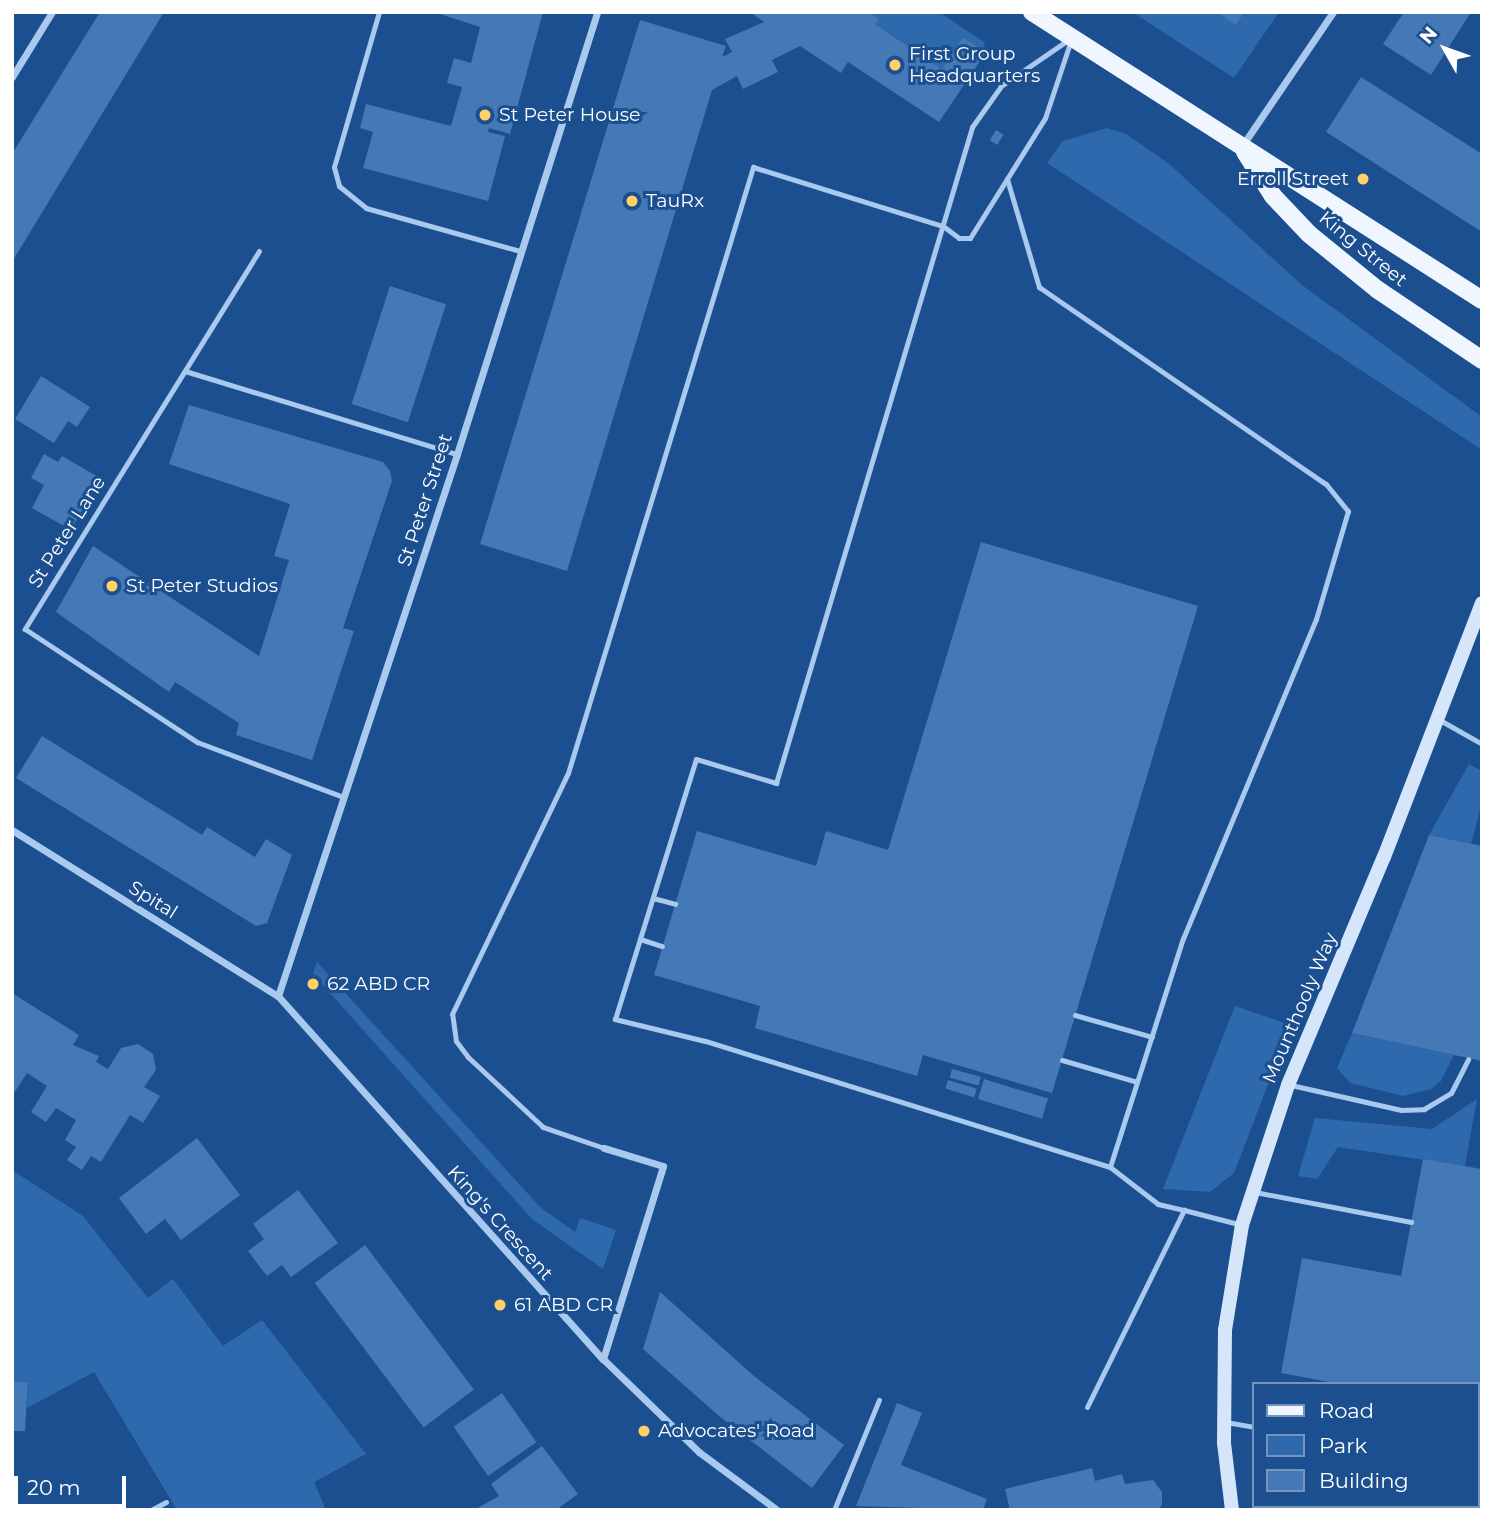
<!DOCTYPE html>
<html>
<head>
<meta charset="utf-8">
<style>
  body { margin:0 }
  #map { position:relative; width:1494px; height:1522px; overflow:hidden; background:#1b4f8f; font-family:Montserrat,sans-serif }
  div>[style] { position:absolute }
  .green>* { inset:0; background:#2e69ad }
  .building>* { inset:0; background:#4478b7; transform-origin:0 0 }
  .service>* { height:5px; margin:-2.5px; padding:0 2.5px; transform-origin:2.5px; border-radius:2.5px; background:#a9c9ee }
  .minor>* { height:7px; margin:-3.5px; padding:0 3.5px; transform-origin:3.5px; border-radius:3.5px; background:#a9c9ee }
  .secondary>* { height:14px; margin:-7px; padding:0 7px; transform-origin:7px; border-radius:7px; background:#d6e6fa }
  .primary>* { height:18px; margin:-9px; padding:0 9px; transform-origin:9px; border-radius:9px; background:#f0f6ff }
  .dots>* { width:19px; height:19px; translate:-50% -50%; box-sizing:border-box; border:4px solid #1b4f8f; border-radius:50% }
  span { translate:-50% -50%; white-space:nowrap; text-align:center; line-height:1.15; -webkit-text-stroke:6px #1b4f8f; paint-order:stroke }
  .poi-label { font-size:19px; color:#fff }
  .left { translate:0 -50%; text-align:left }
  .right { translate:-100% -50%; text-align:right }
  .street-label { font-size:19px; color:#fff }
  .frame { position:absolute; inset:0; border:14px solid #fff; pointer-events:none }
  .legend { position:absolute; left:1252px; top:1382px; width:228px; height:126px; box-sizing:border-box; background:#1b4f8f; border:2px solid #7695bc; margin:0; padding:9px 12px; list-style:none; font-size:21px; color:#fff }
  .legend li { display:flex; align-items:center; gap:14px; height:35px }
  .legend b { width:35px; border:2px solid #7695bc }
  .north { position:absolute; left:1410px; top:14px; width:70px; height:70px; -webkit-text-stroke:5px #1b4f8f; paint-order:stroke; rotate:310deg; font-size:19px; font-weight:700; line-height:28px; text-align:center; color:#fff }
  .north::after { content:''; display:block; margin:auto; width:24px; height:32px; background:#fff; clip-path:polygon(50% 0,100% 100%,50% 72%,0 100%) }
  .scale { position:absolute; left:14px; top:1476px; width:112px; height:32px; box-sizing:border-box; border:4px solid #fff; border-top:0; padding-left:9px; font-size:21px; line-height:24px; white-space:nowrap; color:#fff; -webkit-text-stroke:5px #1b4f8f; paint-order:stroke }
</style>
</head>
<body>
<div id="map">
  <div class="green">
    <div style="clip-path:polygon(869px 12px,939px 12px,984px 42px,986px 52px,963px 37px,942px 69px,875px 24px,878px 19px)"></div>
    <div style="clip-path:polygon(1132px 12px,1279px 12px,1234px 78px)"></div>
    <div style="clip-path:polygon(1107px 128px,1126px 134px,1168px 163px,1302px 285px,1482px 417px,1482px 450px,1047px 163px,1063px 141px)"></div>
    <div style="clip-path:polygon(1469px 764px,1482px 771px,1482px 802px,1471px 844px,1429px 835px)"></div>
    <div style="clip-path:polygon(317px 962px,541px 1208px,575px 1232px,580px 1218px,616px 1230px,603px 1269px,532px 1219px,313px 974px)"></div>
    <div style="clip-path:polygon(1235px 1006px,1291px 1025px,1234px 1173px,1210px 1192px,1163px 1189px)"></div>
    <div style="clip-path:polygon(1352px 1033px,1454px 1055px,1441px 1081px,1431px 1089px,1403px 1096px,1350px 1083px,1337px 1068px)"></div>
    <div style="clip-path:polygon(1477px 1099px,1465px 1166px,1338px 1147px,1317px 1179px,1298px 1176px,1315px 1118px,1432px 1129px)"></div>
    <div style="clip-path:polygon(12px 1170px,83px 1216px,148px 1298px,173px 1279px,223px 1346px,262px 1320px,366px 1454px,314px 1482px,326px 1510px,177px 1510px,94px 1372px,27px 1408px,28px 1382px,12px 1381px)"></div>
    <div style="clip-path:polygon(1272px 1506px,1371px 1506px,1391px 1510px,1273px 1510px)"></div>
  </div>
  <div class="building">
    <div style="clip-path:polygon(100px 12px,164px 12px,12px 262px,12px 154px)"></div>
    <div style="clip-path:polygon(434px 12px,543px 12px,510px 134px,489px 128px,488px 132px,505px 136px,488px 201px,363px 168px,373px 132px,360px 128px,366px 104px,451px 126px,462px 87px,447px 83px,454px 58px,471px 63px,480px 27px)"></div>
    <div style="clip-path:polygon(750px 12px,869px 12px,879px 19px,875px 24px,942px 69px,963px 37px,986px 52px,939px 122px,848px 62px,841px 73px,800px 46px,772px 60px,778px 72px,743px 89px,737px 76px,712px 90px,567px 571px,480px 544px,640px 20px,726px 46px,722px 57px,732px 52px,725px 39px,764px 22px)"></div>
    <div style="clip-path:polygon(1217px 12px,1244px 12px,1236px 25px)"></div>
    <div style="clip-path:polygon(1404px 12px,1471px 12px,1431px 75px,1383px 44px)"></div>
    <div style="clip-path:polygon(1361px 77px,1482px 154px,1482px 232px,1326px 132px)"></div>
    <div style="left:996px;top:130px;width:9px;height:12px;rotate:32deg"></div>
    <div style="left:390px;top:286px;width:59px;height:124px;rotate:18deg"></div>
    <div style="clip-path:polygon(41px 376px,90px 407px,77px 427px,68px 421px,54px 443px,15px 419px)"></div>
    <div style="clip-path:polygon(189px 405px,383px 462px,390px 471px,392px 481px,343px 628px,354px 631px,312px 760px,236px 735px,239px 723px,175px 682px,169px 692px,56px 612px,93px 546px,259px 656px,289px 560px,274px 556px,290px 504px,169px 464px)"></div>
    <div style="clip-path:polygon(44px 454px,58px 462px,62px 456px,100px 478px,71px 530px,32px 508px,44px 485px,31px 478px)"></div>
    <div style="clip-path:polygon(981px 542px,1198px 606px,1052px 1093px,923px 1055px,917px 1076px,755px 1028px,760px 1006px,654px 975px,697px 831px,816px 866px,826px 831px,888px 850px)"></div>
    <div style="clip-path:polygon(42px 736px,202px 835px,207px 827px,255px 857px,266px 839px,292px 855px,267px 923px,256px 926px,16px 778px)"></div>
    <div style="clip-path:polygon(1429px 835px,1482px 846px,1482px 1061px,1352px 1033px)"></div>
    <div style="clip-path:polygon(12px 993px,79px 1035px,73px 1045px,99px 1056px,96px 1062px,108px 1069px,121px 1048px,138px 1044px,153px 1054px,156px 1070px,144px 1087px,160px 1096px,143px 1123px,130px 1115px,101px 1162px,91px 1156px,82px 1170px,67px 1160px,76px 1147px,65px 1140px,76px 1120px,56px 1108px,46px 1122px,31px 1112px,47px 1086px,27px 1073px,12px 1096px)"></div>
    <div style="left:952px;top:1069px;width:30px;height:9px;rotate:15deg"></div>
    <div style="left:984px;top:1079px;width:67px;height:21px;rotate:17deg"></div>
    <div style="left:948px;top:1080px;width:30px;height:9px;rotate:17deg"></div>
    <div style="clip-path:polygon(197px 1138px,240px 1195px,181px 1240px,165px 1219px,146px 1234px,119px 1198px)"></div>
    <div style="clip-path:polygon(1423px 1159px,1482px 1169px,1482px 1409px,1478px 1384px,1340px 1384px,1281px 1373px,1302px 1258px,1401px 1276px)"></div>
    <div style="clip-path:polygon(298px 1190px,338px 1243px,291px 1277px,282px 1265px,267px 1276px,248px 1251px,264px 1239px,253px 1224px)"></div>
    <div style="left:365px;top:1245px;width:181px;height:63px;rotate:53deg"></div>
    <div style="clip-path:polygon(660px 1292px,754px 1376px,844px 1445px,812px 1488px,719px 1416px,643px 1349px)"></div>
    <div style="clip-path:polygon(12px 1381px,28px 1382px,25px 1431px,12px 1431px)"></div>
    <div style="left:502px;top:1393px;width:60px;height:59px;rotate:55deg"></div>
    <div style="clip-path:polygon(897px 1403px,922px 1413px,901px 1465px,987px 1499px,983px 1510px,856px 1506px)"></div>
    <div style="clip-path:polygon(542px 1446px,578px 1494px,556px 1510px,474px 1510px,499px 1496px,491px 1484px)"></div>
    <div style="clip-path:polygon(1092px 1468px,1095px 1481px,1122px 1474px,1125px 1484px,1153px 1480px,1162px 1492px,1162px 1505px,1158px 1510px,1010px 1510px,1005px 1489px)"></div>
  </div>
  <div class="service">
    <div style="left:379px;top:12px;width:161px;rotate:106.2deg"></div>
    <div style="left:334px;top:167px;width:20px;rotate:75deg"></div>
    <div style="left:339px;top:186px;width:35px;rotate:39deg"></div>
    <div style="left:366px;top:208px;width:160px;rotate:15.6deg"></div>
    <div style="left:1007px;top:179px;width:113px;rotate:73.5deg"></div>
    <div style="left:1039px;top:287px;width:348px;rotate:34.5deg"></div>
    <div style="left:1326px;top:484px;width:35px;rotate:51deg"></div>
    <div style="left:1348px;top:511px;width:113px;rotate:106.5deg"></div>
    <div style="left:1316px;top:619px;width:346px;rotate:112.6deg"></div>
    <div style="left:1183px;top:938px;width:240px;rotate:107.7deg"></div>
    <div style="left:1110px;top:1167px;width:424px;rotate:-162.7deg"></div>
    <div style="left:705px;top:1041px;width:93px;rotate:-166.3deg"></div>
    <div style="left:615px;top:1019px;width:272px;rotate:-72.7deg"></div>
    <div style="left:696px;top:759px;width:84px;rotate:16.7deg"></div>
    <div style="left:776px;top:783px;width:685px;rotate:-73.36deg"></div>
    <div style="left:972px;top:127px;width:50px;rotate:-54.7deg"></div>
    <div style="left:1001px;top:86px;width:81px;rotate:-34.5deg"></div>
    <div style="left:259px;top:251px;width:445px;rotate:121.8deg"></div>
    <div style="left:25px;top:629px;width:206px;rotate:33.3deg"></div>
    <div style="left:197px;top:742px;width:156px;rotate:20.6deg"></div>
    <div style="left:185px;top:371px;width:284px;rotate:17deg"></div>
    <div style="left:1438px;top:719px;width:51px;rotate:29.6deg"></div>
    <div style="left:653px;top:898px;width:23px;rotate:15deg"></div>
    <div style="left:640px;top:939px;width:23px;rotate:18deg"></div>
    <div style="left:1075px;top:1015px;width:80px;rotate:15.9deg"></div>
    <div style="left:1062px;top:1060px;width:78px;rotate:16.3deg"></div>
    <div style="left:1291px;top:1085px;width:113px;rotate:12.8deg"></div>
    <div style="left:1401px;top:1110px;width:23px;rotate:-2deg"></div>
    <div style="left:1424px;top:1109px;width:31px;rotate:-31deg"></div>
    <div style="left:1451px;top:1093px;width:38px;rotate:-63deg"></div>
    <div style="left:604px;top:1148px;width:65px;rotate:-161deg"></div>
    <div style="left:543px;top:1127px;width:103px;rotate:-137deg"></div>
    <div style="left:468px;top:1057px;width:20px;rotate:-127deg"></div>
    <div style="left:456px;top:1041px;width:27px;rotate:-98deg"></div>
    <div style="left:452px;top:1014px;width:267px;rotate:-64.3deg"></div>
    <div style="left:568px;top:773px;width:634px;rotate:-73.02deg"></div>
    <div style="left:753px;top:167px;width:199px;rotate:17.3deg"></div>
    <div style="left:943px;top:226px;width:20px;rotate:37deg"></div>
    <div style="left:959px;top:238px;width:11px"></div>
    <div style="left:970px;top:238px;width:142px;rotate:-58deg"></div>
    <div style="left:1045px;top:118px;width:82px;rotate:-71.6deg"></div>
    <div style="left:1110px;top:1167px;width:61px;rotate:37.6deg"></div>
    <div style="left:1158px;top:1204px;width:27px;rotate:13deg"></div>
    <div style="left:1255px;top:1192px;width:159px;rotate:10.9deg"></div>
    <div style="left:1087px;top:1407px;width:220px;rotate:-63.8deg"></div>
    <div style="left:1184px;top:1210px;width:60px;rotate:14.5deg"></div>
    <div style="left:1226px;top:1422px;width:28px;rotate:10deg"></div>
    <div style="left:151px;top:1510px;width:17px;rotate:-28deg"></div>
    <div style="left:834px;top:1510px;width:119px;rotate:-67.8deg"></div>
  </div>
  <div class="minor">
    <div style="left:12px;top:77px;width:76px;rotate:-58.4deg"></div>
    <div style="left:1242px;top:146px;width:162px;rotate:-55.8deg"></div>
    <div style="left:12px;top:830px;width:314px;rotate:32deg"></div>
    <div style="left:278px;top:996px;width:487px;rotate:48.2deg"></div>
    <div style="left:603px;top:1359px;width:134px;rotate:44.1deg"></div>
    <div style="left:699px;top:1452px;width:97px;rotate:36.6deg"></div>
    <div style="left:278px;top:996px;width:571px;rotate:-71.72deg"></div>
    <div style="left:457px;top:454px;width:464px;rotate:-72.4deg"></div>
    <div style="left:603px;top:1359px;width:202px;rotate:-72.7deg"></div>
    <div style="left:663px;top:1166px;width:62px;rotate:-163deg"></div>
  </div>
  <div class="secondary">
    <div style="left:1232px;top:1510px;width:67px;rotate:-96.8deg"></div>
    <div style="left:1224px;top:1443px;width:113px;rotate:-89.5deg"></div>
    <div style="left:1225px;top:1330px;width:106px;rotate:-80.8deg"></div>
    <div style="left:1242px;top:1225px;width:147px;rotate:-71.8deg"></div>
    <div style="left:1288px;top:1085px;width:247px;rotate:-67.2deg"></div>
    <div style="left:1384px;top:857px;width:272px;rotate:-68.9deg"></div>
  </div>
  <div class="primary">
    <div style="left:1032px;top:12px;width:534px;rotate:32.62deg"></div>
    <div style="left:1245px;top:152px;width:52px;rotate:57.5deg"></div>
    <div style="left:1273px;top:196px;width:52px;rotate:46.5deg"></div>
    <div style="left:1309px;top:234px;width:89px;rotate:39.1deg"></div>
    <div style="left:1378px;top:290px;width:125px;rotate:33.9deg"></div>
  </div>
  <div class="dots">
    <div style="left:895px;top:65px;background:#ffd166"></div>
    <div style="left:485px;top:115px;background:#ffd166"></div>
    <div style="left:1363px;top:179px;background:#ffd166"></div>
    <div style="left:632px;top:201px;background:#ffd166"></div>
    <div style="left:112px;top:586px;background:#ffd166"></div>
    <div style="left:313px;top:984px;background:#ffd166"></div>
    <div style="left:500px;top:1305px;background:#ffd166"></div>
    <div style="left:644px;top:1431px;background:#ffd166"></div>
  </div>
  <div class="poi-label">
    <span class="left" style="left:909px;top:65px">First Group<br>Headquarters</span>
    <span class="left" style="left:499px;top:115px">St Peter House</span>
    <span class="right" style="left:1349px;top:179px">Erroll Street</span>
    <span class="left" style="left:646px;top:201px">TauRx</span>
    <span class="left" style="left:126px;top:586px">St Peter Studios</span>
    <span class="left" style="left:327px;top:984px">62 ABD CR</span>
    <span class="left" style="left:514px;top:1305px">61 ABD CR</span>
    <span class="left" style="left:658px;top:1431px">Advocates' Road</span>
  </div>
  <div class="street-label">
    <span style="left:1363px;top:249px;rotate:39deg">King Street</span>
    <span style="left:425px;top:500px;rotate:-72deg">St Peter Street</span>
    <span style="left:67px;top:532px;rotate:-58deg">St Peter Lane</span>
    <span style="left:153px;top:900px;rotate:32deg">Spital</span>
    <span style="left:1300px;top:1008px;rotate:-67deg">Mounthooly Way</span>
    <span style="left:500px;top:1223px;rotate:48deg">King's Crescent</span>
  </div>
  <div class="frame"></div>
  <ul class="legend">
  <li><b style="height:9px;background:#f0f6ff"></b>Road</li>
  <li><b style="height:19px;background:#2e69ad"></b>Park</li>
  <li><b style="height:19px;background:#4478b7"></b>Building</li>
  </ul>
  <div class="north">N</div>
  <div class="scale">20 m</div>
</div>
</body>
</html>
